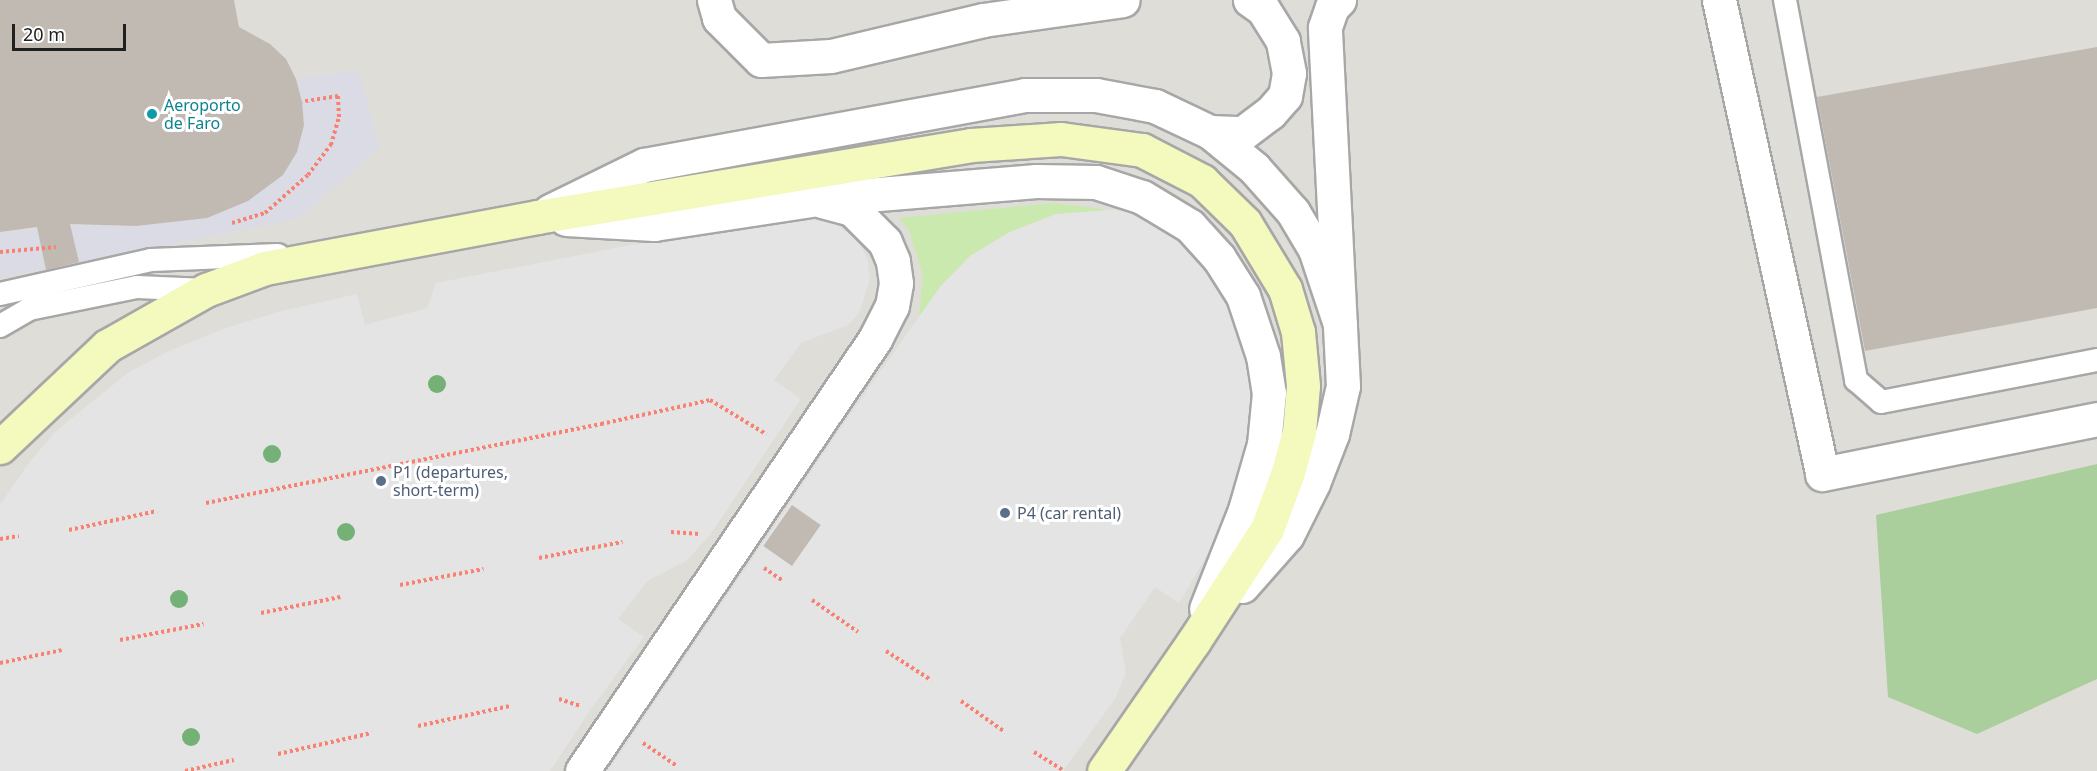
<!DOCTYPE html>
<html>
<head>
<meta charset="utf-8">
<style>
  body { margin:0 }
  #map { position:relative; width:2097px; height:771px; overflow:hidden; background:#f1eee7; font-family:"Noto Sans",sans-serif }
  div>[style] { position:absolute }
  .airport>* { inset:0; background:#dfddd8; transform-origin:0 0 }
  .grass>* { inset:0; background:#cae9ae }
  .forest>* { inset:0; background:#aacf9c }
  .parking>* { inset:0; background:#e4e4e4 }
  .plaza>* { inset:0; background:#dbdbe6 }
  .building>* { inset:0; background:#c1bab3; transform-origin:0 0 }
  .path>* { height:4px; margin-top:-2px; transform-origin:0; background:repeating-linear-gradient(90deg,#f88171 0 3px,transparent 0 6px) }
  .roads { filter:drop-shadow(2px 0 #a7a7a7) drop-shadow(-2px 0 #a7a7a7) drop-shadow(0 2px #a7a7a7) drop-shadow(0 -2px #a7a7a7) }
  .lane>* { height:22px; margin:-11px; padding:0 11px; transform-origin:11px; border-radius:11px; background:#fff }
  .street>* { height:33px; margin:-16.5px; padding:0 16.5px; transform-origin:16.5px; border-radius:16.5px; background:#fff }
  .secondary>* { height:33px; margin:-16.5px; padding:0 16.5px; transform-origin:16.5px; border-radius:16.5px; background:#f4f9bd }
  .trees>* { width:18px; height:18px; margin:-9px; border-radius:50%; background:#74b176 }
  .dots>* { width:16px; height:16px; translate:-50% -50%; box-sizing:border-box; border:3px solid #fff; border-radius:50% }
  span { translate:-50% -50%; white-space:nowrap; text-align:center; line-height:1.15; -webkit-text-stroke:6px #fff; paint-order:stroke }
  .culture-label { font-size:16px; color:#0d838f }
  .left { translate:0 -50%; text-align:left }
  .service-label { font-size:16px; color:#4e5e75 }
  .scale { position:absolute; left:12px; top:24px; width:114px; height:27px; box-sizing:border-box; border:3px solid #202020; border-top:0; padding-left:8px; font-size:18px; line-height:21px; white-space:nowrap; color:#202020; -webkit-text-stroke:4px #fff; paint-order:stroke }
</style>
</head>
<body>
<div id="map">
  <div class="airport">
    <div style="left:0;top:0;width:2097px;height:771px"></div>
  </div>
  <div class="grass">
    <div style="clip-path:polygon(1054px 203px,1110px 210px,1056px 214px,1008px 233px,970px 256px,940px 287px,919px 317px,923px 275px,909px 230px,899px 218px)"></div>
  </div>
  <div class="forest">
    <div style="clip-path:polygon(2097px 464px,2097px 679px,1977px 734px,1888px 697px,1876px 515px)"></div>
  </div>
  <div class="parking">
    <div style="clip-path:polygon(1125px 209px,1168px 230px,1202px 262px,1225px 298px,1243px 339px,1254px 385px,1250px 440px,1218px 537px,1179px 603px,1155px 587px,1120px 638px,1126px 673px,1115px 699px,1063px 771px,608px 771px,849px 416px,940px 287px,970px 256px,1008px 233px,1056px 214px)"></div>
    <div style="clip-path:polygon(785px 215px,816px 216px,834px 223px,858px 240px,868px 261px,870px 280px,859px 313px,848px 325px,801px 343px,774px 380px,801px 399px,710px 535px,686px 561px,647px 581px,618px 619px,644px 637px,591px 709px,550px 771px,0 771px,0 505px,28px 464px,56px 431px,129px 372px,167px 352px,223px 329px,278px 312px,357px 294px,365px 325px,427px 308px,436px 283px)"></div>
  </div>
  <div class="plaza">
    <div style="clip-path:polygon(359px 71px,380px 148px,300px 217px,283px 222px,0 278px,0 232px,85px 225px,136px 226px,207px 218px,283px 175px,297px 152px,304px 125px,302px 102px,296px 79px)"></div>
  </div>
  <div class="building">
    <div style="clip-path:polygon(0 0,234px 0,239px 27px,270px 44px,286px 59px,296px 79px,302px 102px,304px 125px,297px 152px,283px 175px,248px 201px,207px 218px,136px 226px,70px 224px,79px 262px,46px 270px,37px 227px,0 232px)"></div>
    <div style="clip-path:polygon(2097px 47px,2097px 308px,1865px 351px,1817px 97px)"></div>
    <div style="left:792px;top:505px;width:35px;height:50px;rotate:35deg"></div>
  </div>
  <div class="path">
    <div style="left:232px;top:223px;width:34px;rotate:-17deg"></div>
    <div style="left:265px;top:213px;width:57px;rotate:-41.5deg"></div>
    <div style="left:308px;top:175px;width:38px;rotate:-53deg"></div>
    <div style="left:331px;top:145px;width:29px;rotate:-74deg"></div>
    <div style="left:339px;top:117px;width:21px;rotate:-93deg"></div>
    <div style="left:338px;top:96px;width:36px;rotate:171deg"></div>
    <div style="left:0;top:252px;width:56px;rotate:-5.1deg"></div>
    <div style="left:206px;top:503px;width:403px;rotate:-11.3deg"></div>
    <div style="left:601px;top:424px;width:112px;rotate:-12.4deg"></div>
    <div style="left:710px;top:400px;width:66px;rotate:31.3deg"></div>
    <div style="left:69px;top:530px;width:90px;rotate:-12.2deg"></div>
    <div style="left:671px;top:532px;width:29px;rotate:4deg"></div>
    <div style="left:0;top:539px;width:19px;rotate:-9deg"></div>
    <div style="left:539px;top:558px;width:85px;rotate:-10.9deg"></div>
    <div style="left:764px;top:568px;width:23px;rotate:34deg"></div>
    <div style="left:400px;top:585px;width:85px;rotate:-10.9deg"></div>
    <div style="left:812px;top:600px;width:56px;rotate:34.8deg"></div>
    <div style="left:261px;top:613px;width:81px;rotate:-11.4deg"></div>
    <div style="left:120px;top:640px;width:85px;rotate:-10.9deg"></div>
    <div style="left:886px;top:651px;width:54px;rotate:32.8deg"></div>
    <div style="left:0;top:663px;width:63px;rotate:-11.8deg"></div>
    <div style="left:559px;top:699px;width:23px;rotate:18deg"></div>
    <div style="left:961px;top:701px;width:54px;rotate:35.2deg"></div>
    <div style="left:418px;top:726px;width:94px;rotate:-12.3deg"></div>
    <div style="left:643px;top:743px;width:41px;rotate:34.1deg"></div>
    <div style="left:1034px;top:752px;width:36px;rotate:32deg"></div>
    <div style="left:278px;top:754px;width:96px;rotate:-12.6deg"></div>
    <div style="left:185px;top:771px;width:50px;rotate:-12.7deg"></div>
  </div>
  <div class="roads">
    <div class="lane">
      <div style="left:1785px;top:0;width:387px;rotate:79.4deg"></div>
      <div style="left:1856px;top:380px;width:33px;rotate:41deg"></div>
      <div style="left:1881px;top:402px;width:220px;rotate:-11deg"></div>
      <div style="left:0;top:294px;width:155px;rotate:-12.7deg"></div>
      <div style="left:151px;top:260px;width:127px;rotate:-2.3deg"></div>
      <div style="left:0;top:326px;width:34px;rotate:-30deg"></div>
      <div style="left:29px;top:309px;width:110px;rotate:-11.5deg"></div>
      <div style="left:137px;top:287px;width:69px;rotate:2.5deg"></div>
    </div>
    <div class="street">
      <div style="left:714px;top:0;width:19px;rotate:74deg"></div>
      <div style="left:719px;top:18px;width:59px;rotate:45deg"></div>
      <div style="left:761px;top:60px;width:70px;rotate:-3.3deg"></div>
      <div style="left:831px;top:56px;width:156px;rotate:-13.3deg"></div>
      <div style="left:983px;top:20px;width:141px;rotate:-8.1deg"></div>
      <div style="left:1719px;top:0;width:485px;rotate:77.7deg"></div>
      <div style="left:1822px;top:474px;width:280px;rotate:-11.3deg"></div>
      <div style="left:1210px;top:132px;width:33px;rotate:2deg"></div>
      <div style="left:1243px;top:133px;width:34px;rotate:-37deg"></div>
      <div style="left:1270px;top:113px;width:23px;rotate:-49deg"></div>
      <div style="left:1285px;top:96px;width:23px;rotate:-80deg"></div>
      <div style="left:1289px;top:73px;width:33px;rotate:-101deg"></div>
      <div style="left:1283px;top:41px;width:38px;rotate:-122deg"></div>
      <div style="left:1263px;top:9px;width:16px;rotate:-145deg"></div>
      <div style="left:550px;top:211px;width:105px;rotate:-26.1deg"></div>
      <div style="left:644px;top:165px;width:387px;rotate:-10.4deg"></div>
      <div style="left:1025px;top:95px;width:71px"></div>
      <div style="left:1096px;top:95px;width:60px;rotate:10.6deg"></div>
      <div style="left:1155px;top:106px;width:61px;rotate:25.3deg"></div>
      <div style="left:1210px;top:132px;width:57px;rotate:39.3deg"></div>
      <div style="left:1254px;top:168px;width:59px;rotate:48.4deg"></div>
      <div style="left:1293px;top:212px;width:43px;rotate:59.3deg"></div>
      <div style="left:1315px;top:249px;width:79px;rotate:71.6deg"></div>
      <div style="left:566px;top:219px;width:88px;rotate:3.3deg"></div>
      <div style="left:654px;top:224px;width:166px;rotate:-8.7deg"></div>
      <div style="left:818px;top:199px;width:219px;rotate:-4.7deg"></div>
      <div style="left:1036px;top:181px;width:60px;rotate:1deg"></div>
      <div style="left:1096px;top:182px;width:48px;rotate:18.1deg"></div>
      <div style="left:1142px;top:197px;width:56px;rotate:31.1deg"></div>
      <div style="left:1190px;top:226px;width:43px;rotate:47.8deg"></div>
      <div style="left:1219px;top:258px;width:45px;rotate:57.7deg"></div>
      <div style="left:1243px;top:296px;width:63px;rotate:71.6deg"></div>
      <div style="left:1263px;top:356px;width:37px;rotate:81deg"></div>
      <div style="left:1269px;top:393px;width:51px;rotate:95.6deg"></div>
      <div style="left:1264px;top:444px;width:69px;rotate:106.1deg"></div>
      <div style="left:1245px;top:510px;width:106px;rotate:111.5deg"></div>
      <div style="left:1242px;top:586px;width:68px;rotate:-48.6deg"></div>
      <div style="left:1287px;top:535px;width:58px;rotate:-63.4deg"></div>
      <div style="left:1313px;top:483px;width:53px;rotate:-68.8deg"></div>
      <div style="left:1332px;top:434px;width:49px;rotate:-77.1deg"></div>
      <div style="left:1343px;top:386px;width:359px;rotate:-92.9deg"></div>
      <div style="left:1325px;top:27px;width:21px;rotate:-71deg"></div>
      <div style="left:1332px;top:7px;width:10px;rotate:-45deg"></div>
      <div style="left:582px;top:771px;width:522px;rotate:-55.85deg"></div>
      <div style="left:875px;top:339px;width:37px;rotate:-63deg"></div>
      <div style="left:892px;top:306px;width:23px;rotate:-80deg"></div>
      <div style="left:896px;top:283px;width:22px;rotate:-98deg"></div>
      <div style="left:893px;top:261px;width:21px;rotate:-113deg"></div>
      <div style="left:885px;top:242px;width:47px;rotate:-135deg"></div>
      <div style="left:852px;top:209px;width:31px;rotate:-165deg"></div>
    </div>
    <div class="secondary">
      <div style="left:0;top:447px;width:147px;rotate:-43.3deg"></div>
      <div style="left:107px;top:346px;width:114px;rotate:-29.5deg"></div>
      <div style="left:206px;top:290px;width:63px;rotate:-20.4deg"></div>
      <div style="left:265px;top:268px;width:277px;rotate:-10.6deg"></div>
      <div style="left:537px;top:217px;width:440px;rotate:-9.4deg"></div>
      <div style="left:971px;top:145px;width:90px;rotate:-3.8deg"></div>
      <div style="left:1061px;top:139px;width:82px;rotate:7.7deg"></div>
      <div style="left:1142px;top:150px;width:68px;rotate:27.3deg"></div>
      <div style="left:1202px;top:181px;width:60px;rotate:44.3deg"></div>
      <div style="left:1245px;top:223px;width:77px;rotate:58.8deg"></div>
      <div style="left:1285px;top:289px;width:45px;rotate:73.2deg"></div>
      <div style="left:1298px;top:332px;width:54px;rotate:84.7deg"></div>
      <div style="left:1303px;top:386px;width:46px;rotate:95deg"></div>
      <div style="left:1299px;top:432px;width:41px;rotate:105.4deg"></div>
      <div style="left:1288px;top:472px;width:61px;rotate:110.2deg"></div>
      <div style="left:1267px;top:529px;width:134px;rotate:123.1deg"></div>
      <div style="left:1194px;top:641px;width:158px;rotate:124.7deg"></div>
    </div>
  </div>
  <div class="trees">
    <div style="left:437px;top:384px"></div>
    <div style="left:272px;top:454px"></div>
    <div style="left:346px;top:532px"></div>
    <div style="left:179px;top:599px"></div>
    <div style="left:191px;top:737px"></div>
  </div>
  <div class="dots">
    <div style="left:152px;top:114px;background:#0f9aa8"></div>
    <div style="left:381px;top:481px;background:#5c6f8a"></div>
    <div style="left:1005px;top:513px;background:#5c6f8a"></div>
  </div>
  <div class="culture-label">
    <span class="left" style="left:164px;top:114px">Aeroporto<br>de Faro</span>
  </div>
  <div class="service-label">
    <span class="left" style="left:393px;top:481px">P1 (departures,<br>short-term)</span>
    <span class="left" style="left:1017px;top:513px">P4 (car rental)</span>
  </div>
  <div class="scale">20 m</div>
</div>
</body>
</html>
